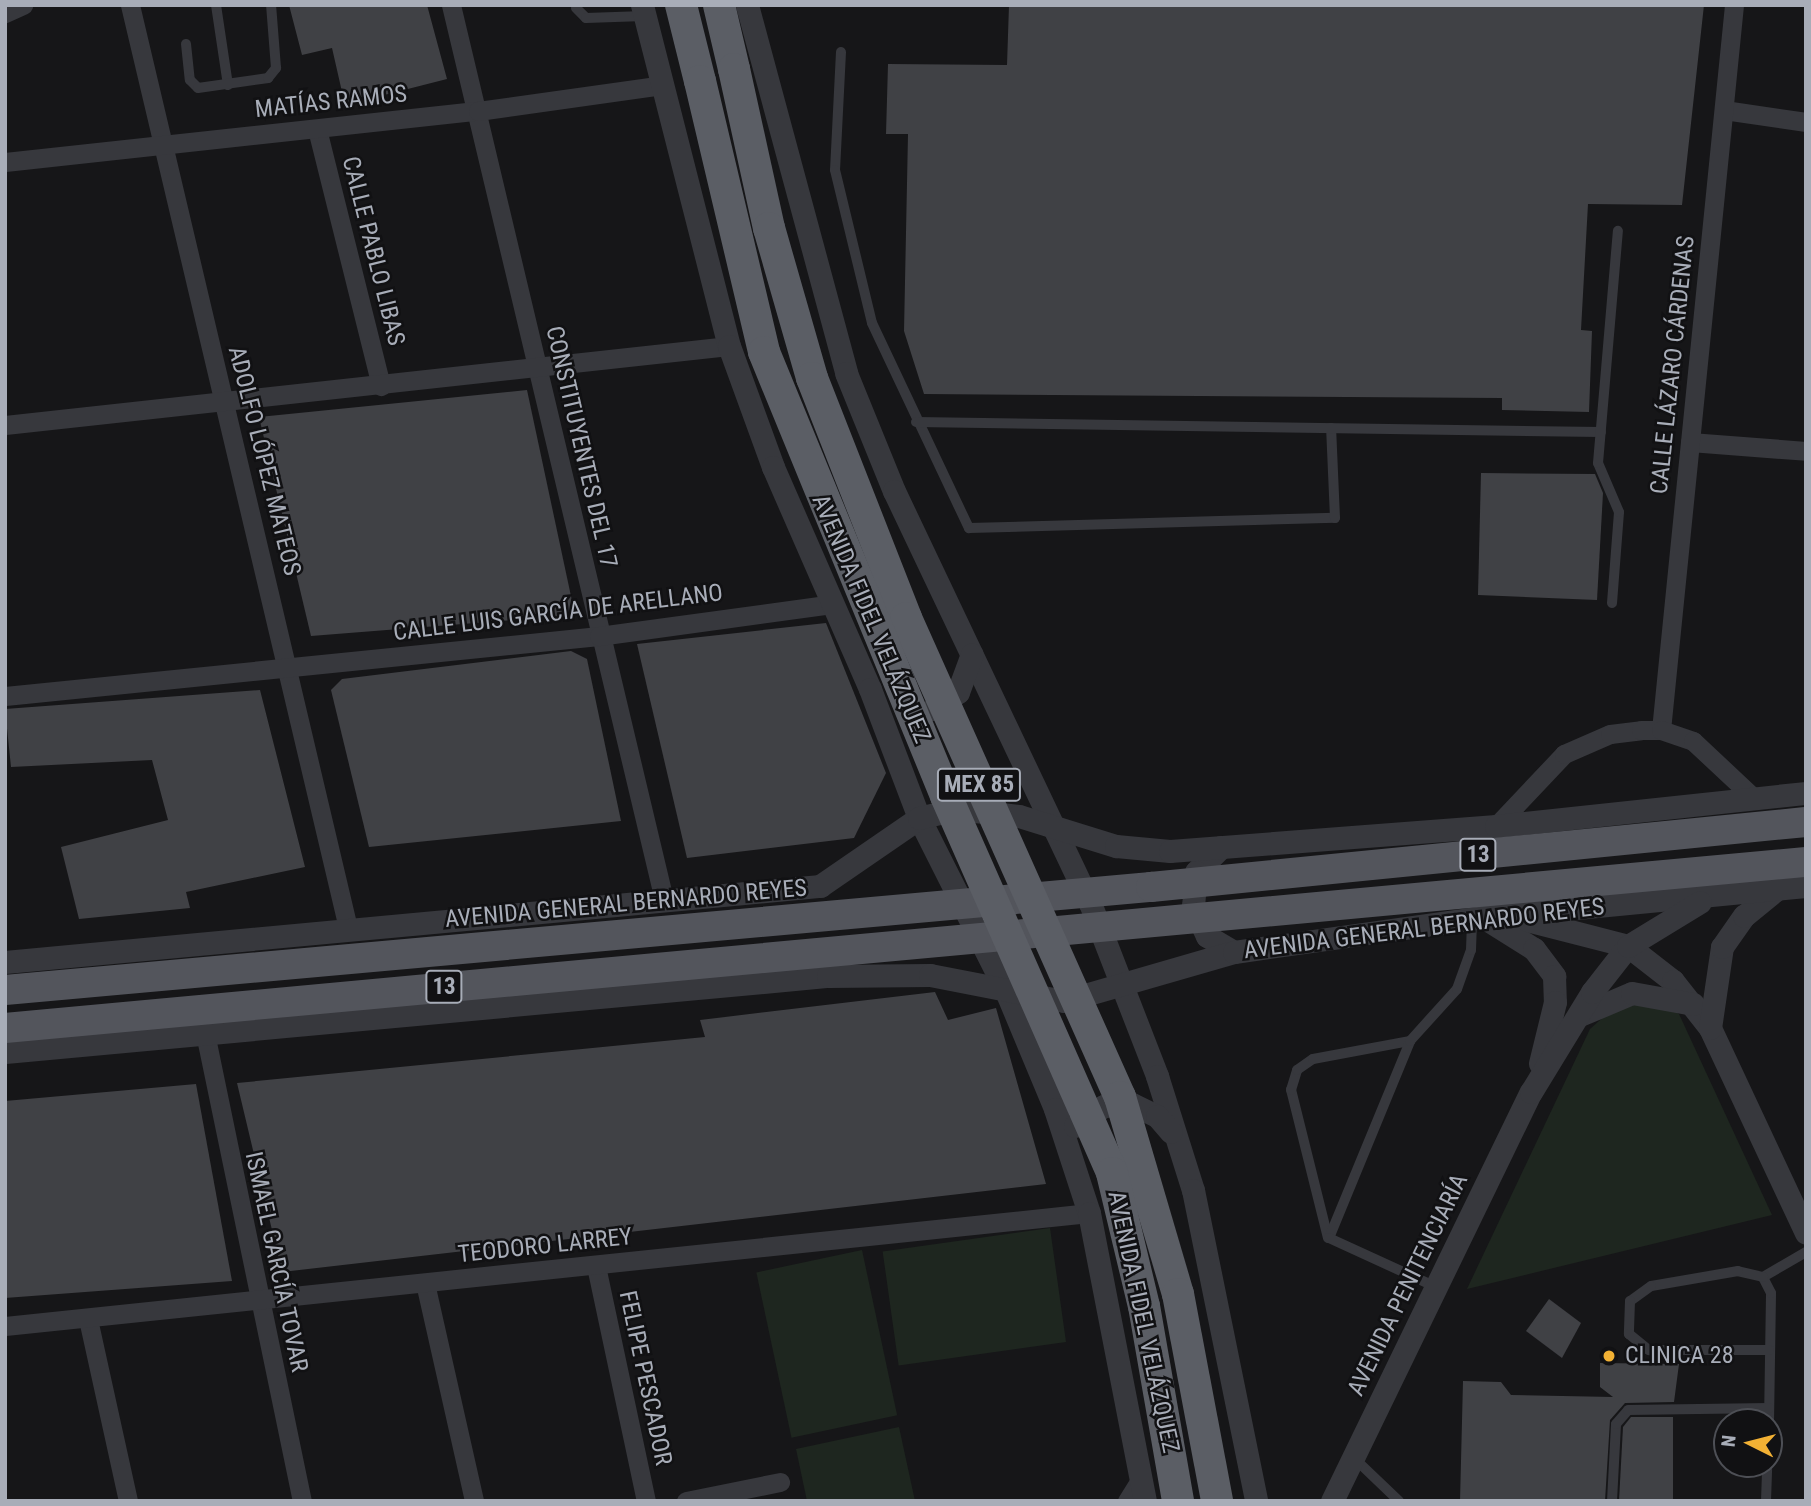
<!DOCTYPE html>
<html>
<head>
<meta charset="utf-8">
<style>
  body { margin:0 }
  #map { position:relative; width:1811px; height:1506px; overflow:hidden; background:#161618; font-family:"Roboto Condensed",sans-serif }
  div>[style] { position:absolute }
  .green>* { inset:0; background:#1e261f; transform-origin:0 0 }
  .building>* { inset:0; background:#404145 }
  .service>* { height:10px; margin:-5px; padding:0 5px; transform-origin:5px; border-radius:5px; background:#37383d }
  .minor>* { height:19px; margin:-9.5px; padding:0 9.5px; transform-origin:9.5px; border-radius:9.5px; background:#37383d }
  .tertiary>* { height:23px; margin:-11.5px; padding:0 11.5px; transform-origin:11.5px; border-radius:11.5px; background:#37383d }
  .trunk>* { height:32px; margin:-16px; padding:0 16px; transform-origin:16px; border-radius:16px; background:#5b5e65 }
  .primary-bridge>* { height:30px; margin:-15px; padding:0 15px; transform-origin:15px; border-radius:15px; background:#53555c }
  .trunk-bridge>* { height:32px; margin:-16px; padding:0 16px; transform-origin:16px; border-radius:16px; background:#5b5e65 }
  .dots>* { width:19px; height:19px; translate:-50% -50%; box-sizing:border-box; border:4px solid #111113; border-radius:50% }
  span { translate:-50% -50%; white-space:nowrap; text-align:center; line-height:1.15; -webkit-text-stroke:5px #111113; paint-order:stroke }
  .shield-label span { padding:2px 5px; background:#111113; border:2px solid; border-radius:5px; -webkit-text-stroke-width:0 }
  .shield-label { font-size:23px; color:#a8adb8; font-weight:700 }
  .street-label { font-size:24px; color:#a8adb8 }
  .poi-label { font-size:24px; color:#a8adb8 }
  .left { translate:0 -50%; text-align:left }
  .frame { position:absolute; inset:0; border:7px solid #a8adb8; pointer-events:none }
  .north { position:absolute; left:1713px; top:1408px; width:70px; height:70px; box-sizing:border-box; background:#111113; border:2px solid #4d4f55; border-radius:50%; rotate:276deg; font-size:19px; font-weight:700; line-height:28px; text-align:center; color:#a8adb8 }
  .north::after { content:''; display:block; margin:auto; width:24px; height:32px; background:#f2b134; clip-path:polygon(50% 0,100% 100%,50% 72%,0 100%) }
</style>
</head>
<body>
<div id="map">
  <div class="green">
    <div style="clip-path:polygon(1656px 1001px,1679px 1014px,1772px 1215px,1467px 1289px,1590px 1029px,1617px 1005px)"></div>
    <div style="left:1050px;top:1228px;width:115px;height:169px;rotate:82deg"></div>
    <div style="left:862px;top:1250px;width:169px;height:108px;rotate:78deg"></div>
    <div style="clip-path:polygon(899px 1427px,915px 1501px,807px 1501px,796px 1449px)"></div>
  </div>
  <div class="building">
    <div style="clip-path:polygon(289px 5px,427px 5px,447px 79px,345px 105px,332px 48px,302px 55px)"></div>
    <div style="clip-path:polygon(1009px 5px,1704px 5px,1682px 205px,1588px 204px,1581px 330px,1592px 331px,1589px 412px,1502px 410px,1502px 398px,924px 394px,904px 331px,908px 134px,886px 134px,888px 64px,1007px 65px)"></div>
    <div style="clip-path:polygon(527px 390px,575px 615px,311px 636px,259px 417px)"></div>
    <div style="clip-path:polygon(1481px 473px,1595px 474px,1603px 493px,1597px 600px,1478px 595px)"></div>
    <div style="clip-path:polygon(826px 623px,886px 773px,854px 838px,687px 858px,637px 644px)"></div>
    <div style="clip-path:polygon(571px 651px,587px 659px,621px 821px,369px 847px,331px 690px,342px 679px)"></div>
    <div style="clip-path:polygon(260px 690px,305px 867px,186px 892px,190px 908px,79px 919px,61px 847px,168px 820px,152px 760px,11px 767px,5px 709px)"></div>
    <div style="clip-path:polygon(935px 992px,948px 1020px,996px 1008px,1046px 1184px,282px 1272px,237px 1083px,705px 1037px,700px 1020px)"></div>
    <div style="clip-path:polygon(196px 1084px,232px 1281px,5px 1298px,5px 1101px)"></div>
    <div style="clip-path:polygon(1549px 1299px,1581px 1323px,1562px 1358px,1526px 1331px)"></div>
    <div style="clip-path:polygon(1600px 1363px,1679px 1364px,1674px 1402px,1625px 1403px,1610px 1420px,1605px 1501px,1460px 1501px,1463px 1381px,1501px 1382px,1511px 1395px,1613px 1397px,1600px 1387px)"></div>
    <div style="clip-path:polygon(1631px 1417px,1673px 1417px,1673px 1501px,1619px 1501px,1623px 1427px)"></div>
  </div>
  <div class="service">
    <div style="left:216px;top:5px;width:81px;rotate:81.5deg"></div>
    <div style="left:576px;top:8px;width:14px;rotate:45deg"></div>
    <div style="left:586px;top:18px;width:58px;rotate:-2deg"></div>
    <div style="left:186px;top:44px;width:36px;rotate:84deg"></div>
    <div style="left:190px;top:80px;width:11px;rotate:45deg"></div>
    <div style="left:198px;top:88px;width:71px;rotate:-8.1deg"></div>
    <div style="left:268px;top:78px;width:13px;rotate:-51deg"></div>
    <div style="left:276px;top:68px;width:63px;rotate:-94.5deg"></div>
    <div style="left:841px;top:52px;width:118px;rotate:92.9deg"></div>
    <div style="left:835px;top:170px;width:157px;rotate:76.4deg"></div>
    <div style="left:872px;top:323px;width:227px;rotate:64.7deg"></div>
    <div style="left:969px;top:528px;width:366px;rotate:-1.6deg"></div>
    <div style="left:1335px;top:518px;width:90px;rotate:-92.5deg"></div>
    <div style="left:916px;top:422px;width:685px;rotate:0.84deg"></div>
    <div style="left:1612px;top:603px;width:91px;rotate:-85.6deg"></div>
    <div style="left:1619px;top:512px;width:53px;rotate:-113.2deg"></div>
    <div style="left:1598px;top:463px;width:233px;rotate:-85.1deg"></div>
    <div style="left:1328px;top:1238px;width:153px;rotate:-104deg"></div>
    <div style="left:1291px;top:1090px;width:21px;rotate:-73deg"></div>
    <div style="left:1297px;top:1070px;width:19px;rotate:-35deg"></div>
    <div style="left:1313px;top:1059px;width:99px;rotate:-10.5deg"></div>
    <div style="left:1329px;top:1238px;width:213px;rotate:-67.6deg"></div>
    <div style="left:1410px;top:1041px;width:70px;rotate:-47.9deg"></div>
    <div style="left:1457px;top:989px;width:41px;rotate:-70.3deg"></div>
    <div style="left:1471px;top:950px;width:31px;rotate:-88deg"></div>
    <div style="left:1329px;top:1238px;width:118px;rotate:24.6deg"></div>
    <div style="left:1763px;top:1277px;width:50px;rotate:-30.2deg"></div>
    <div style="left:1769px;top:1422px;width:129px;rotate:-89.1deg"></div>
    <div style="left:1771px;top:1293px;width:18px;rotate:-117deg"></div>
    <div style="left:1763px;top:1277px;width:26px;rotate:-167deg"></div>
    <div style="left:1738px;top:1271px;width:88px;rotate:170.2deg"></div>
    <div style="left:1651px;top:1286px;width:26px;rotate:144deg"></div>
    <div style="left:1630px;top:1301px;width:33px;rotate:92deg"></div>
    <div style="left:1629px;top:1334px;width:26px;rotate:39deg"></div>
    <div style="left:1649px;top:1350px;width:120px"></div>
    <div style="left:1354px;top:1458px;width:62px;rotate:43.7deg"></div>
    <div style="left:1612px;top:1501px;width:77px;rotate:-87deg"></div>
    <div style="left:1616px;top:1424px;width:18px;rotate:-49deg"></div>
    <div style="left:1628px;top:1410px;width:141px;rotate:-0.8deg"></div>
    <div style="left:1766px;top:1501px;width:37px;rotate:-88deg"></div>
  </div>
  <div class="minor">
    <div style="left:130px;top:5px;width:948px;rotate:76.71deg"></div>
    <div style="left:451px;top:5px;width:920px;rotate:76.61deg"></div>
    <div style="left:5px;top:13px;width:20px;rotate:-24deg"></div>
    <div style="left:1724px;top:110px;width:83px;rotate:8.3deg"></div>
    <div style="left:317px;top:129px;width:265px;rotate:76deg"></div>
    <div style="left:5px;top:162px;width:476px;rotate:-6.2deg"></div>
    <div style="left:478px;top:111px;width:186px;rotate:-8deg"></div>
    <div style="left:5px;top:425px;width:728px;rotate:-6.23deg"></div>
    <div style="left:1690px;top:442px;width:116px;rotate:4.4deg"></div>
    <div style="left:5px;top:696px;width:597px;rotate:-5.77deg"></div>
    <div style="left:599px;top:636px;width:235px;rotate:-7.8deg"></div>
    <div style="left:1661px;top:730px;width:729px;rotate:-84.25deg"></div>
    <div style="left:1496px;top:826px;width:99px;rotate:-46.6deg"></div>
    <div style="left:1564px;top:754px;width:50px;rotate:-23.5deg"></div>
    <div style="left:1610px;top:734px;width:31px;rotate:-7deg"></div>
    <div style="left:1641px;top:730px;width:20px"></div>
    <div style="left:1661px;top:730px;width:34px;rotate:19deg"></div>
    <div style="left:1693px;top:741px;width:85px;rotate:43.1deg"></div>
    <div style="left:205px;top:1033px;width:478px;rotate:78.3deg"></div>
    <div style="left:596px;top:1266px;width:240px;rotate:78deg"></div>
    <div style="left:425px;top:1283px;width:223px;rotate:77.3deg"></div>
    <div style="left:88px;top:1319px;width:186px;rotate:77.6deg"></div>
    <div style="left:5px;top:1326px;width:1090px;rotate:-5.95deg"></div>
    <div style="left:686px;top:1501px;width:96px;rotate:-11.4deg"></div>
    <div style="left:1127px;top:1501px;width:25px;rotate:-58deg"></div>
  </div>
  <div class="tertiary">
    <div style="left:642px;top:5px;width:352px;rotate:75.7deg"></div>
    <div style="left:729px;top:346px;width:129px;rotate:70deg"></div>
    <div style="left:773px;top:467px;width:242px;rotate:66.4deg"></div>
    <div style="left:870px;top:689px;width:138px;rotate:69.2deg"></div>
    <div style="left:919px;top:818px;width:194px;rotate:63.3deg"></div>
    <div style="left:1006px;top:991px;width:128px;rotate:67.4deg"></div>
    <div style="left:1055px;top:1109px;width:109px;rotate:71.9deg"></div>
    <div style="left:1089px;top:1213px;width:293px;rotate:79deg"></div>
    <div style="left:747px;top:5px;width:381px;rotate:74.9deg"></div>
    <div style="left:846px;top:373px;width:127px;rotate:67.9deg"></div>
    <div style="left:894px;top:491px;width:456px;rotate:64.6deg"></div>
    <div style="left:1090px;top:903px;width:186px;rotate:68.8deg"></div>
    <div style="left:1157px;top:1076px;width:120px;rotate:72.5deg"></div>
    <div style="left:1193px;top:1190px;width:317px;rotate:78.5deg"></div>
    <div style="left:933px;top:709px;width:30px;rotate:-34deg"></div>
    <div style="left:958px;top:692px;width:40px;rotate:-69.8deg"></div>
    <div style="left:1221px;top:847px;width:35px;rotate:135deg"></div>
    <div style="left:1196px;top:872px;width:34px;rotate:95deg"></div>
    <div style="left:1193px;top:906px;width:33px;rotate:65deg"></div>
    <div style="left:1207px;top:936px;width:31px;rotate:31deg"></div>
    <div style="left:1483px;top:917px;width:60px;rotate:32.1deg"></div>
    <div style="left:1534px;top:949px;width:34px;rotate:53deg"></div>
    <div style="left:1554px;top:976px;width:26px;rotate:88deg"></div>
    <div style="left:1555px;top:1002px;width:63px;rotate:103.8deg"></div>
    <div style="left:1527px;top:920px;width:104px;rotate:14.4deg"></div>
    <div style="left:1628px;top:946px;width:57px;rotate:37.9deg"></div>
    <div style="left:1673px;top:981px;width:60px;rotate:51.8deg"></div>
    <div style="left:1710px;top:1028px;width:226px;rotate:64.9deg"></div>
    <div style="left:5px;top:962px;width:819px;rotate:-5.33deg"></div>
    <div style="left:820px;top:886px;width:120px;rotate:-34.5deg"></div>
    <div style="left:919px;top:818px;width:38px;rotate:-14deg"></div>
    <div style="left:956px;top:809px;width:63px;rotate:6.3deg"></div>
    <div style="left:1019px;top:816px;width:102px;rotate:17.2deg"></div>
    <div style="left:1116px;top:846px;width:54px;rotate:5.3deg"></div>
    <div style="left:1170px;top:851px;width:327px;rotate:-4.4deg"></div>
    <div style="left:1496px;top:826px;width:312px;rotate:-6.1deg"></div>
    <div style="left:1580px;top:1015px;width:56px;rotate:-22.9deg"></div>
    <div style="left:1632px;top:993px;width:62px;rotate:10.2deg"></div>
    <div style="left:1710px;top:1028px;width:82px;rotate:-81.6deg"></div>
    <div style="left:1722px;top:947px;width:38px;rotate:-55deg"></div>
    <div style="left:1744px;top:916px;width:44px;rotate:-39.5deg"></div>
    <div style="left:5px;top:1052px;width:827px;rotate:-5.28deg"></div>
    <div style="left:828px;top:976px;width:102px;rotate:-0.6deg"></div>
    <div style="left:930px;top:975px;width:136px;rotate:11deg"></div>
    <div style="left:1064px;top:1001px;width:177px;rotate:-16.1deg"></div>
    <div style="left:1234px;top:952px;width:251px;rotate:-8deg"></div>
    <div style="left:1483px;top:917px;width:324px;rotate:-5.5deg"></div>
    <div style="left:1075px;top:1126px;width:35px;rotate:-35deg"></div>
    <div style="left:1104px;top:1106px;width:28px;rotate:-4deg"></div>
    <div style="left:1132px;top:1104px;width:28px;rotate:26deg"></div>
    <div style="left:1157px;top:1116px;width:21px;rotate:49deg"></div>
    <div style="left:1332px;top:1501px;width:455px;rotate:-64.1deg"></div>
    <div style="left:1531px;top:1092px;width:117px;rotate:-58.6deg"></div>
    <div style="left:1592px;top:992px;width:58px;rotate:-52deg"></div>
    <div style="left:1628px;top:946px;width:84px;rotate:-31.4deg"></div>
  </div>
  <div class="trunk">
    <div style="left:681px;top:5px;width:78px;rotate:76deg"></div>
    <div style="left:719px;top:5px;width:66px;rotate:76.8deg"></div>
  </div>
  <div class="primary-bridge">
    <div style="left:5px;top:990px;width:1151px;rotate:-5.14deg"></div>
    <div style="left:1151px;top:887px;width:658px;rotate:-5.67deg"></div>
    <div style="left:5px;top:1028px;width:1809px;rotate:-5.27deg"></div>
  </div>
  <div class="trunk-bridge">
    <div style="left:734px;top:69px;width:163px;rotate:77.6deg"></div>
    <div style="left:769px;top:228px;width:156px;rotate:74deg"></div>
    <div style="left:812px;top:378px;width:258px;rotate:68.6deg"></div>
    <div style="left:906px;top:618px;width:525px;rotate:65.93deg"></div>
    <div style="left:1120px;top:1097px;width:205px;rotate:73.6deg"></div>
    <div style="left:1178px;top:1294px;width:211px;rotate:79.3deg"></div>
    <div style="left:700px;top:81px;width:278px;rotate:76.7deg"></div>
    <div style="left:764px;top:352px;width:480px;rotate:67.7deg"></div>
    <div style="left:946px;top:796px;width:412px;rotate:66.2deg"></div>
    <div style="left:1112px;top:1173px;width:137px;rotate:76.5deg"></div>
    <div style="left:1144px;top:1306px;width:198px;rotate:80.1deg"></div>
  </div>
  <div class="dots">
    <div style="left:1609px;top:1356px;background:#f2b134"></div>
  </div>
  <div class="shield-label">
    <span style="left:979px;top:785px">MEX 85</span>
    <span style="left:1478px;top:855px">13</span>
    <span style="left:444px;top:987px">13</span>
  </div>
  <div class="street-label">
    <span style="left:331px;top:102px;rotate:-6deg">MATÍAS RAMOS</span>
    <span style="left:373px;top:251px;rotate:76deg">CALLE PABLO LIBAS</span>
    <span style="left:1673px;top:365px;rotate:-84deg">CALLE LÁZARO CÁRDENAS</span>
    <span style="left:581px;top:447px;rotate:77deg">CONSTITUYENTES DEL 17</span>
    <span style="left:264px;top:461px;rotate:76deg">ADOLFO LÓPEZ MATEOS</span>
    <span style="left:558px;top:613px;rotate:-7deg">CALLE LUIS GARCÍA DE ARELLANO</span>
    <span style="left:871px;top:619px;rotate:67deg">AVENIDA FIDEL VELÁZQUEZ</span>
    <span style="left:626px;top:904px;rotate:-5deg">AVENIDA GENERAL BERNARDO REYES</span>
    <span style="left:1424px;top:929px;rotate:-7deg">AVENIDA GENERAL BERNARDO REYES</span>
    <span style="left:545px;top:1246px;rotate:-6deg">TEODORO LARREY</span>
    <span style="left:276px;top:1262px;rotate:78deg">ISMAEL GARCÍA TOVAR</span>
    <span style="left:1408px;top:1285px;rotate:-64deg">AVENIDA PENITENCIARÍA</span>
    <span style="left:1143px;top:1322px;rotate:78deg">AVENIDA FIDEL VELÁZQUEZ</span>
    <span style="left:645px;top:1378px;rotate:78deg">FELIPE PESCADOR</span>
  </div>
  <div class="poi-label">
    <span class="left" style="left:1625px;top:1356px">CLINICA 28</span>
  </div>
  <div class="frame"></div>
  <div class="north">N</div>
</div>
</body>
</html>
